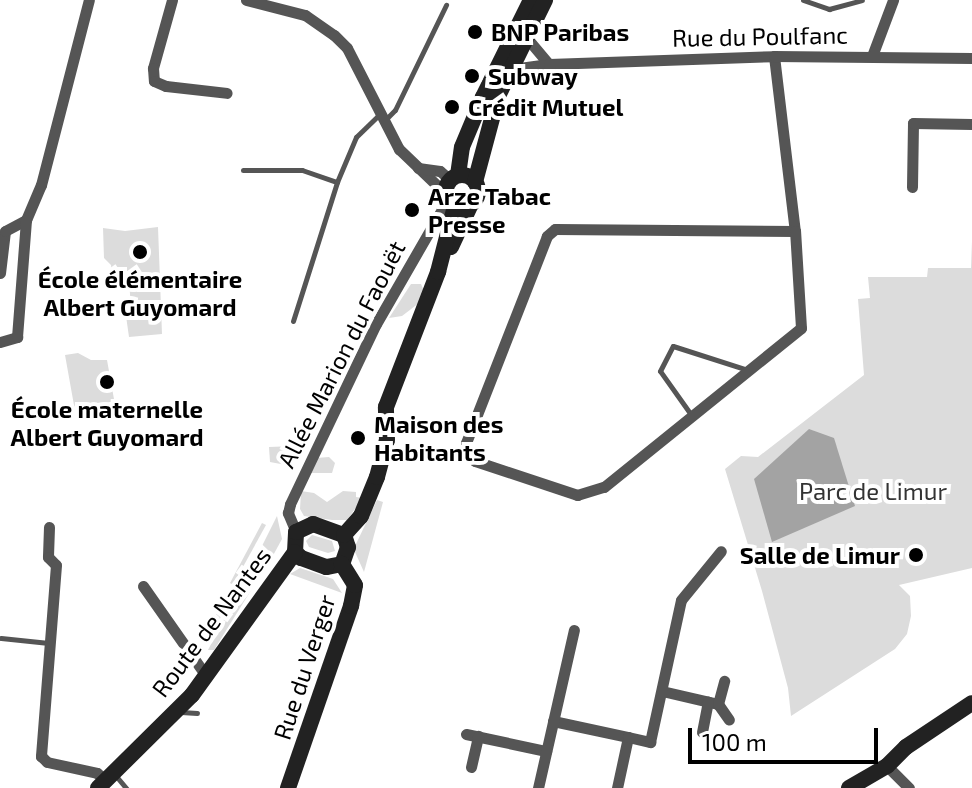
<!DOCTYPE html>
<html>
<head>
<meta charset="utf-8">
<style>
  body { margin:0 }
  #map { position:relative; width:972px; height:788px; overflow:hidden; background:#fff; font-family:"Exo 2",sans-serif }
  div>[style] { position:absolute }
  .green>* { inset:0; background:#dcdcdc; transform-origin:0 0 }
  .water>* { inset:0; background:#a3a3a3 }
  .lane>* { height:5px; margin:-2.5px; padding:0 2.5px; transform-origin:2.5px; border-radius:2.5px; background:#555 }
  .street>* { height:11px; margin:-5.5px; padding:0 5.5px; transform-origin:5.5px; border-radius:5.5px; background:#555 }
  .secondary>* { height:16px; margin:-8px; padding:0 8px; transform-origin:8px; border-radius:8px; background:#222 }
  .secondary>.ring { margin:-8px; padding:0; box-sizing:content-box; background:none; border:16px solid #222; border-radius:50% }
  .dots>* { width:22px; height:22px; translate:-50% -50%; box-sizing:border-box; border:4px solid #fff; border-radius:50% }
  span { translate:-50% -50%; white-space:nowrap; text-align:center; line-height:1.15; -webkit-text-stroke:8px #fff; paint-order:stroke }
  .poi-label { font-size:24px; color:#000; font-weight:700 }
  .left { translate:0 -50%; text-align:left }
  .right { translate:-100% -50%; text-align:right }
  .street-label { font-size:24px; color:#000 }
  .park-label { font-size:24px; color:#333 }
  .scale { position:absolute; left:688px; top:728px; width:190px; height:36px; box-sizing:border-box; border:4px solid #000; border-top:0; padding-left:10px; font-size:24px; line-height:28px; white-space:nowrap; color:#000; -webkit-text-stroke:6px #fff; paint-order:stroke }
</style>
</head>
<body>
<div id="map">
  <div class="green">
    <div style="clip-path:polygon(158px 227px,162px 334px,129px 337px,125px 309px,131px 306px,129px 282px,113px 282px,111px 265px,104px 258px,103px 228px,125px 231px)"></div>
    <div style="clip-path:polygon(972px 241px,972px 568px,899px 585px,910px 596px,911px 616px,907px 634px,895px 649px,791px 716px,788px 688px,762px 591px,725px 469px,741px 456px,758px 457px,864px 375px,858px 299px,870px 298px,868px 277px,927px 277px,928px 268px,971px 268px)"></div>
    <div style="clip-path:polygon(411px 284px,421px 284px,424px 291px,419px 303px,402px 316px,389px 318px)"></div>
    <div style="clip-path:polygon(78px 353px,91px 360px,107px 360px,117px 416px,77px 422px,65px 355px)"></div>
    <div style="clip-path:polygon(295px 446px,286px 465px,270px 462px,269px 447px)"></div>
    <div style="clip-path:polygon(329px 457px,335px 463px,332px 473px,309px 473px,316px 458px)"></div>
    <div style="clip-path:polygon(301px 491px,314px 493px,327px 502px,343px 491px,356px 492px,356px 497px,363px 498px,347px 520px,332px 520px,304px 516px,300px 509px)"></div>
    <div style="clip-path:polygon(377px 500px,383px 502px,364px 572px,355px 552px,356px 544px)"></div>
    <div style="clip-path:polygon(277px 516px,282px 539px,270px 561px,259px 552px)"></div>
    <div style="clip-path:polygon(262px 523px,266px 525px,233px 585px,230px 583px)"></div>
    <div style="clip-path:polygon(312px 535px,332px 541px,335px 551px,328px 553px,309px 547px,306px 541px)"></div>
    <div style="clip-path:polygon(300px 568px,333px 579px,342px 593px,290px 574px)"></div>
    <div style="clip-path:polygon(250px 569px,263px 571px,214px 650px,208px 650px)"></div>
    <div style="left:225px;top:593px;width:5px;height:47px;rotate:22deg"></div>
  </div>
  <div class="water">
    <div style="clip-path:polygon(809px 429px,834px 438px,855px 506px,772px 542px,754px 479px)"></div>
  </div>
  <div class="lane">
    <div style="left:803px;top:0;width:28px;rotate:19deg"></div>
    <div style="left:829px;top:9px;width:34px;rotate:-15deg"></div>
    <div style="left:385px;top:120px;width:14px;rotate:-45deg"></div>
    <div style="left:395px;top:110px;width:117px;rotate:-64.1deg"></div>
    <div style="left:243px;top:170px;width:59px"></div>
    <div style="left:302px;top:170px;width:37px;rotate:19deg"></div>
    <div style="left:337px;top:182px;width:49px;rotate:-67.1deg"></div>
    <div style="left:356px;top:137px;width:33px;rotate:-44deg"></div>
    <div style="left:293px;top:321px;width:146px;rotate:-72.4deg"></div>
    <div style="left:692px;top:416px;width:55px;rotate:-125.4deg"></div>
    <div style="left:660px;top:371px;width:28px;rotate:-63deg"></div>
    <div style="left:673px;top:346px;width:79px;rotate:17.7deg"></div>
    <div style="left:1px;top:638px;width:48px;rotate:5.9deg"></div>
    <div style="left:181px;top:712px;width:16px;rotate:4deg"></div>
    <div style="left:116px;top:776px;width:16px;rotate:50deg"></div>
  </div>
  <div class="street">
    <div style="left:172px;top:0;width:71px;rotate:105.6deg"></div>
    <div style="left:153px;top:68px;width:13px;rotate:86deg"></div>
    <div style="left:154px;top:81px;width:13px;rotate:23deg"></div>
    <div style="left:166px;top:86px;width:61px;rotate:6.5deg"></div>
    <div style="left:246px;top:0;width:61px;rotate:14.3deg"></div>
    <div style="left:305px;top:15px;width:35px;rotate:35deg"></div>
    <div style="left:334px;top:35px;width:18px;rotate:45deg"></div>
    <div style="left:347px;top:48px;width:114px;rotate:62.8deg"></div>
    <div style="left:399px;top:149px;width:65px;rotate:43.8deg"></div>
    <div style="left:526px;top:37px;width:35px;rotate:50deg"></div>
    <div style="left:774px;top:56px;width:176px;rotate:83.2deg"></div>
    <div style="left:795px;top:231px;width:240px;rotate:-179.5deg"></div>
    <div style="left:555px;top:229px;width:11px;rotate:139deg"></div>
    <div style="left:547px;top:236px;width:222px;rotate:111.4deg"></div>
    <div style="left:466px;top:443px;width:12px;rotate:81deg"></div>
    <div style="left:468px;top:455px;width:9px;rotate:41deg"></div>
    <div style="left:475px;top:461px;width:108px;rotate:18.4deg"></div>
    <div style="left:577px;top:495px;width:28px;rotate:-17deg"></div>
    <div style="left:604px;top:487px;width:253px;rotate:-38.9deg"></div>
    <div style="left:801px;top:328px;width:97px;rotate:-93.5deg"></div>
    <div style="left:872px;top:56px;width:60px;rotate:-69.4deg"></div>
    <div style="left:512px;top:69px;width:37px;rotate:-8deg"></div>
    <div style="left:549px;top:64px;width:225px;rotate:-2deg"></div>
    <div style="left:774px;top:56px;width:198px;rotate:0.6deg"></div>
    <div style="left:418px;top:168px;width:22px;rotate:8deg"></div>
    <div style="left:440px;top:171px;width:13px;rotate:42deg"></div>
    <div style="left:912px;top:187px;width:64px;rotate:-89.1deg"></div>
    <div style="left:913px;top:123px;width:59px;rotate:1deg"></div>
    <div style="left:0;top:273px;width:42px;rotate:-83.2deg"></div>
    <div style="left:5px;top:231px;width:24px;rotate:-28deg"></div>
    <div style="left:26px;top:220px;width:38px;rotate:-67deg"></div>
    <div style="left:41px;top:185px;width:191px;rotate:-75.5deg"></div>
    <div style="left:0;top:342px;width:18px;rotate:-16deg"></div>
    <div style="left:17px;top:337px;width:117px;rotate:-85.6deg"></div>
    <div style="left:49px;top:527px;width:30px;rotate:92deg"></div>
    <div style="left:48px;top:557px;width:11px;rotate:45deg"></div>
    <div style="left:56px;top:565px;width:192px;rotate:94.5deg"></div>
    <div style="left:41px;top:756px;width:8px;rotate:45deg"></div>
    <div style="left:47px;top:762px;width:51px;rotate:12.4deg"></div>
    <div style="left:97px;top:773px;width:11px;rotate:41deg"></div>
    <div style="left:296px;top:532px;width:21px;rotate:-113deg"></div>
    <div style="left:288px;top:513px;width:9px;rotate:-77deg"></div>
    <div style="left:290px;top:504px;width:199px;rotate:-64.5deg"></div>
    <div style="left:376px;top:324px;width:144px;rotate:-60.1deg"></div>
    <div style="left:143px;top:586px;width:111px;rotate:54.9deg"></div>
    <div style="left:662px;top:691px;width:57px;rotate:13.1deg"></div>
    <div style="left:718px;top:704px;width:19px;rotate:55deg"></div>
    <div style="left:718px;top:704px;width:24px;rotate:-75deg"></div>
    <div style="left:553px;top:721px;width:77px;rotate:12deg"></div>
    <div style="left:702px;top:732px;width:31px;rotate:-79deg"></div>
    <div style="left:466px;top:734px;width:82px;rotate:12deg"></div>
    <div style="left:887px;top:766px;width:31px;rotate:45deg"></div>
    <div style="left:471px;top:767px;width:32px;rotate:-77deg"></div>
    <div style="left:538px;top:788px;width:162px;rotate:-77.2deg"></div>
    <div style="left:617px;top:788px;width:52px;rotate:-77.8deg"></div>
    <div style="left:628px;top:737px;width:23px;rotate:13deg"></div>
    <div style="left:650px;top:742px;width:145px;rotate:-77.7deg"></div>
    <div style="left:681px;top:600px;width:63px;rotate:-50.8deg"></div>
  </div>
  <div class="secondary">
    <div style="left:458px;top:175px;width:28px;rotate:-82deg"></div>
    <div style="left:462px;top:147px;width:54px;rotate:-67.2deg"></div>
    <div style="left:483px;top:97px;width:108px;rotate:-63.7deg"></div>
    <div class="ring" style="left:446px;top:175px;width:16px;height:16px"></div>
    <div style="left:475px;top:182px;width:89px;rotate:-75deg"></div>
    <div style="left:498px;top:96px;width:107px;rotate:-63.9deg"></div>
    <div style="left:451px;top:247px;width:47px;rotate:-65.1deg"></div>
    <div style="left:313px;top:524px;width:33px;rotate:20deg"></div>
    <div style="left:344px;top:535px;width:13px;rotate:72deg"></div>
    <div style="left:348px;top:547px;width:18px;rotate:109deg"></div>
    <div style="left:342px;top:564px;width:16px;rotate:169deg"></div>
    <div style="left:326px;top:567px;width:27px;rotate:-160deg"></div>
    <div style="left:301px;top:558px;width:8px;rotate:-135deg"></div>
    <div style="left:295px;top:552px;width:20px;rotate:-87deg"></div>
    <div style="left:296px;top:532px;width:19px;rotate:-25deg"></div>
    <div style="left:344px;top:535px;width:25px;rotate:-48deg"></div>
    <div style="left:361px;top:516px;width:42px;rotate:-67.7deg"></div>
    <div style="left:377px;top:477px;width:38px;rotate:-75deg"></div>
    <div style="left:387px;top:440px;width:33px;rotate:-92deg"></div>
    <div style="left:386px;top:407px;width:145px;rotate:-68.9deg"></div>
    <div style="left:438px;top:272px;width:68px;rotate:-75.6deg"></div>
    <div style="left:98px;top:788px;width:132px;rotate:-44.7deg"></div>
    <div style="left:192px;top:695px;width:176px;rotate:-54.2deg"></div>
    <div style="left:288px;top:788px;width:193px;rotate:-70.9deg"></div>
    <div style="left:351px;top:606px;width:21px;rotate:-79deg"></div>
    <div style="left:355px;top:585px;width:25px;rotate:-122deg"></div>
    <div style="left:849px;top:788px;width:44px;rotate:-30.1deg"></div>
    <div style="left:887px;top:766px;width:27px;rotate:-45deg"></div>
    <div style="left:906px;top:747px;width:79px;rotate:-33.7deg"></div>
  </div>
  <div class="dots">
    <div style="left:475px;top:32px;background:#000"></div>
    <div style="left:472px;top:76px;background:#000"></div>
    <div style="left:452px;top:107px;background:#000"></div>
    <div style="left:412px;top:210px;background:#000"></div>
    <div style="left:140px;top:252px;background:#000"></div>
    <div style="left:107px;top:382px;background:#000"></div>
    <div style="left:358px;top:438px;background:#000"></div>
    <div style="left:916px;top:555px;background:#000"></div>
  </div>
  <div class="poi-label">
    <span class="left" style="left:491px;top:32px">BNP Paribas</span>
    <span class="left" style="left:488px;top:76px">Subway</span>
    <span class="left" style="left:468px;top:107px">Crédit Mutuel</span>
    <span class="left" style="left:428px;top:210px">Arze Tabac<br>Presse</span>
    <span style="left:140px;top:293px">École élémentaire<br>Albert Guyomard</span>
    <span style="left:107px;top:423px">École maternelle<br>Albert Guyomard</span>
    <span class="left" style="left:374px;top:438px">Maison des<br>Habitants</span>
    <span class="right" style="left:900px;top:555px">Salle de Limur</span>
  </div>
  <div class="street-label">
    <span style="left:760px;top:36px;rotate:-1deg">Rue du Poulfanc</span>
    <span style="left:341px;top:354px;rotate:-63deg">Allée Marion du Faouët</span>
    <span style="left:211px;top:622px;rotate:-53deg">Route de Nantes</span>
    <span style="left:304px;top:667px;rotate:-72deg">Rue du Verger</span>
  </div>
  <div class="park-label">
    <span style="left:873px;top:491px">Parc de Limur</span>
  </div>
  <div class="scale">100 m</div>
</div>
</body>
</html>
